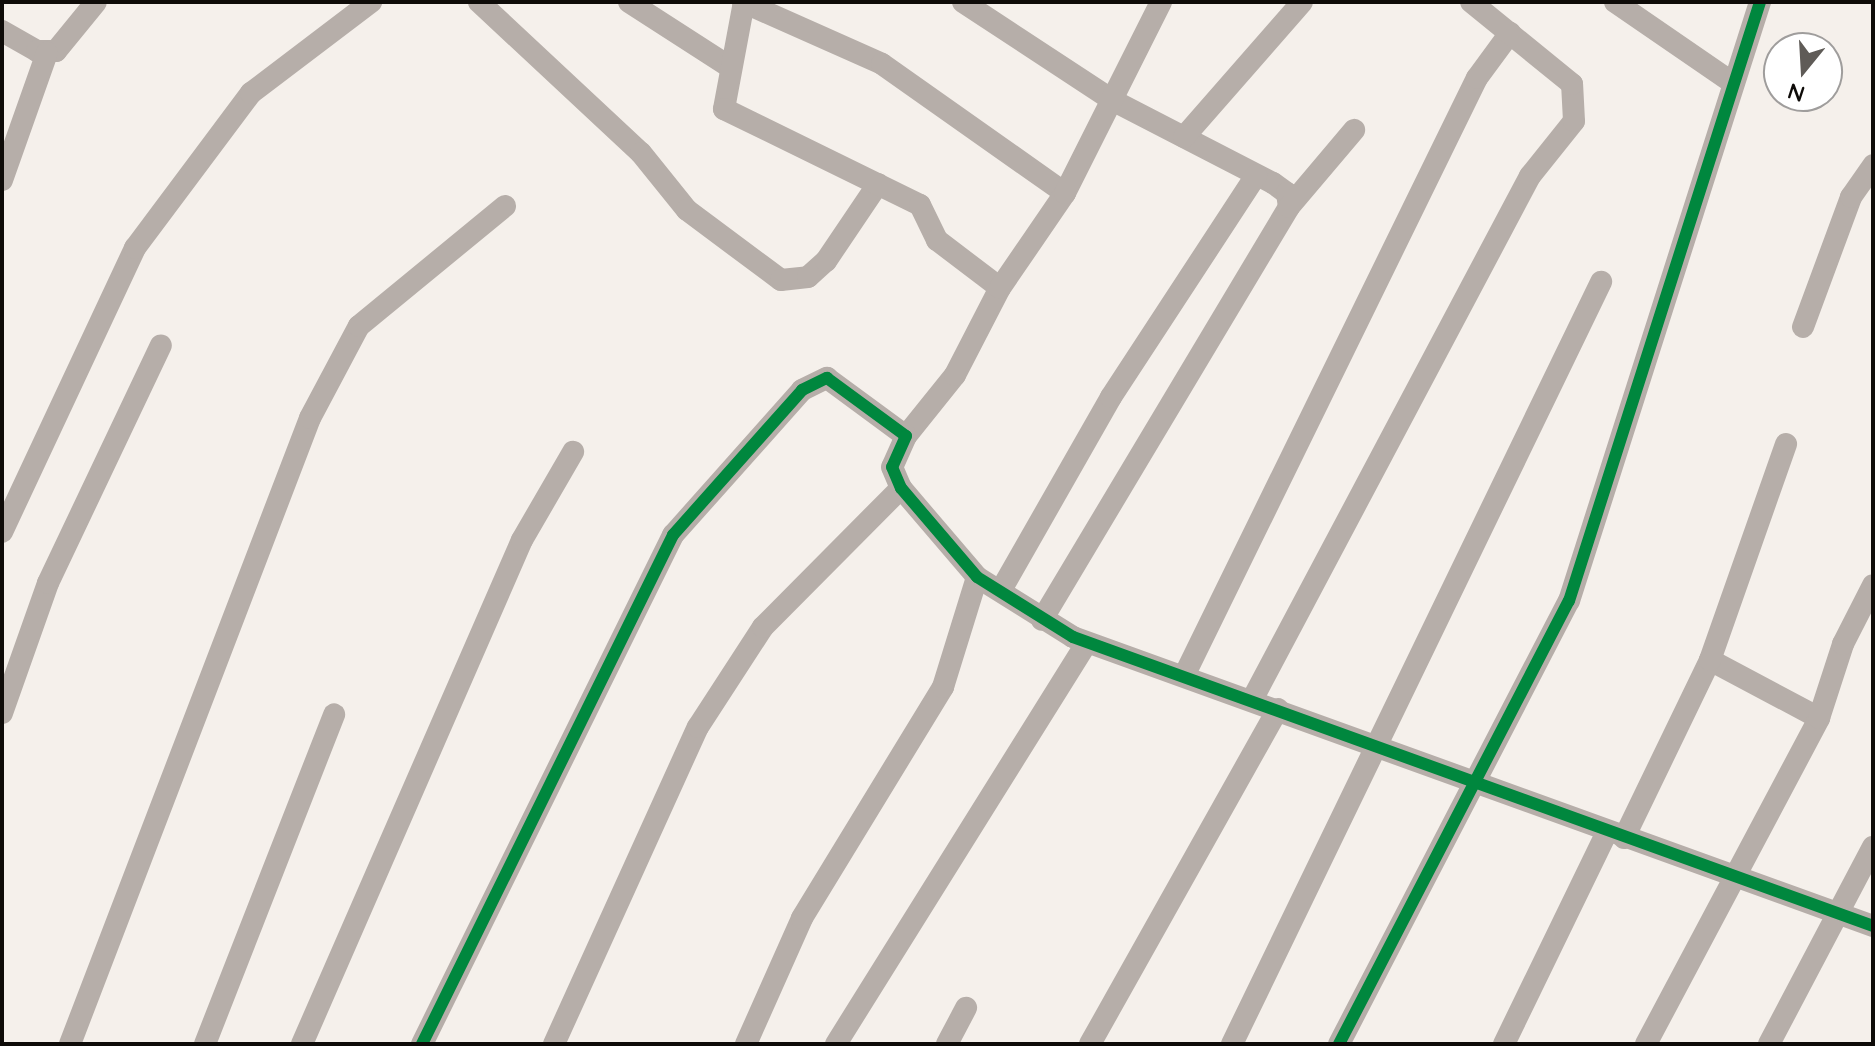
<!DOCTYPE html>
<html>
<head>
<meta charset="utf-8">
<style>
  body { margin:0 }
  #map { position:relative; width:1875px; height:1046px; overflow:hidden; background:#f5f0eb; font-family:Quicksand,sans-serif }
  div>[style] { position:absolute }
  .minor>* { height:22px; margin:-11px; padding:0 11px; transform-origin:11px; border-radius:11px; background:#b6aea9 }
  .cycleway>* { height:12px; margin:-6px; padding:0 6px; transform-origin:6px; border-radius:6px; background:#00873e }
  span { translate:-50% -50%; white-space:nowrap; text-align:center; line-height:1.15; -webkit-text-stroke:6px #fff; paint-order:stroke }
  .frame { position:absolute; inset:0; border:4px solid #0e0b08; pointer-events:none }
  .north { position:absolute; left:1763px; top:32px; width:80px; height:80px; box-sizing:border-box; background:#fff; border:2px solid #9f9d9c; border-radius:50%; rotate:198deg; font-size:22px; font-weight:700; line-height:32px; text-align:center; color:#0e0b08 }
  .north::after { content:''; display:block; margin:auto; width:28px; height:36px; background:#5f5b57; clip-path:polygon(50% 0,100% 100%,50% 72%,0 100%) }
</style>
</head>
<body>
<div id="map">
  <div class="minor">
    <div style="left:479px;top:2px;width:221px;rotate:43deg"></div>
    <div style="left:641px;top:153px;width:73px;rotate:51.1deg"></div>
    <div style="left:687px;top:210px;width:117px;rotate:36.7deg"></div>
    <div style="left:781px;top:280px;width:27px;rotate:-6deg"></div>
    <div style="left:808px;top:277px;width:24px;rotate:-42deg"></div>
    <div style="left:826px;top:261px;width:93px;rotate:-56deg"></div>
    <div style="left:629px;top:2px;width:120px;rotate:32.8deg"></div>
    <div style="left:743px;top:2px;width:152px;rotate:24deg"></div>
    <div style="left:882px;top:64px;width:224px;rotate:35.2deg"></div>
    <div style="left:744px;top:2px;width:109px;rotate:100.6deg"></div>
    <div style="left:724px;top:109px;width:218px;rotate:26.1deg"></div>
    <div style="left:920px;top:205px;width:39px;rotate:64deg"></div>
    <div style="left:937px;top:240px;width:79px;rotate:37.3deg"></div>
    <div style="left:963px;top:2px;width:178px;rotate:33.3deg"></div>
    <div style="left:1112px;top:100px;width:181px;rotate:27.3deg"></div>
    <div style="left:1273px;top:183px;width:17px;rotate:36deg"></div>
    <div style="left:1287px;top:193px;width:14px;rotate:82deg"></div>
    <div style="left:1289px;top:207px;width:481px;rotate:120.9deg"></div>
    <div style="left:1615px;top:2px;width:140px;rotate:34.5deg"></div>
    <div style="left:2px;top:31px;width:40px;rotate:29.7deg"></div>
    <div style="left:37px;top:51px;width:19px"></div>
    <div style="left:56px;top:51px;width:63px;rotate:-50.8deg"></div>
    <div style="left:1184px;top:137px;width:179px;rotate:-48.8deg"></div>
    <div style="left:2px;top:180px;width:135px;rotate:-70.5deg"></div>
    <div style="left:1289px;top:207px;width:101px;rotate:-49.8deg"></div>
    <div style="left:1803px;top:327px;width:139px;rotate:-69.7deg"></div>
    <div style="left:1851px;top:197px;width:39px;rotate:-55deg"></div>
    <div style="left:906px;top:436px;width:78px;rotate:-51.2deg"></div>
    <div style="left:955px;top:375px;width:98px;rotate:-62.7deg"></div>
    <div style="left:1000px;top:288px;width:115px;rotate:-55.6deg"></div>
    <div style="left:1065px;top:193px;width:214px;rotate:-63.3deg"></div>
    <div style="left:2px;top:532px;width:314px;rotate:-64.9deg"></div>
    <div style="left:135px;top:248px;width:194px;rotate:-53.2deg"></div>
    <div style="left:251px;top:93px;width:151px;rotate:-37.2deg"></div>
    <div style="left:1001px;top:590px;width:222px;rotate:-60.3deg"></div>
    <div style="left:1111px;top:397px;width:265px;rotate:-56.8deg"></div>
    <div style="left:1710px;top:660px;width:123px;rotate:28deg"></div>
    <div style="left:1184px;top:676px;width:666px;rotate:-63.9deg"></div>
    <div style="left:1477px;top:78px;width:56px;rotate:-53.7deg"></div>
    <div style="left:1252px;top:700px;width:593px;rotate:-62.05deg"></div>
    <div style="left:1530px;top:176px;width:70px;rotate:-51.3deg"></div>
    <div style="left:1574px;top:121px;width:37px;rotate:-93deg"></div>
    <div style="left:1572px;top:84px;width:130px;rotate:-140.9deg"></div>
    <div style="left:2px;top:713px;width:138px;rotate:-70.5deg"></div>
    <div style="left:48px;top:583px;width:263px;rotate:-64.6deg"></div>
    <div style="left:1624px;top:838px;width:198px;rotate:-64.2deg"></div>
    <div style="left:1710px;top:660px;width:229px;rotate:-70.6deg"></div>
    <div style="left:70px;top:1044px;width:670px;rotate:-69.02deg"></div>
    <div style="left:310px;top:418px;width:104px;rotate:-62deg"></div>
    <div style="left:359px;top:326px;width:189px;rotate:-39.4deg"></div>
    <div style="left:205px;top:1044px;width:354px;rotate:-68.6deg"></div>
    <div style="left:302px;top:1044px;width:550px;rotate:-66.42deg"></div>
    <div style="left:522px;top:540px;width:102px;rotate:-59.9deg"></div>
    <div style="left:422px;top:1044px;width:568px;rotate:-63.75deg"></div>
    <div style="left:673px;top:535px;width:194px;rotate:-48.3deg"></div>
    <div style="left:802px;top:390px;width:28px;rotate:-26deg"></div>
    <div style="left:827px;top:378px;width:98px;rotate:36.3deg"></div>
    <div style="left:906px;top:436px;width:34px;rotate:114deg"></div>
    <div style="left:892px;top:467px;width:23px;rotate:67deg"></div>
    <div style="left:901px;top:488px;width:117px;rotate:49.5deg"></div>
    <div style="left:977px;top:577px;width:113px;rotate:32deg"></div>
    <div style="left:1073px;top:637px;width:851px;rotate:19.86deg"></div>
    <div style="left:554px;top:1044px;width:348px;rotate:-65.6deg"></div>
    <div style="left:698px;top:727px;width:119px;rotate:-57deg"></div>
    <div style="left:763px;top:627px;width:196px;rotate:-45.2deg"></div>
    <div style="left:746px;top:1044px;width:138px;rotate:-66deg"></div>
    <div style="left:802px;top:918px;width:271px;rotate:-58.6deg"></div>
    <div style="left:943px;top:687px;width:115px;rotate:-72.8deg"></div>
    <div style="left:836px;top:1044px;width:473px;rotate:-58deg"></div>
    <div style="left:947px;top:1044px;width:41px;rotate:-62.2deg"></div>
    <div style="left:1090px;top:1044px;width:384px;rotate:-60.7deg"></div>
    <div style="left:1232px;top:1044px;width:847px;rotate:-64.16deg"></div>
    <div style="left:1339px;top:1044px;width:499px;rotate:-62.6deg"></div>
    <div style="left:1569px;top:601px;width:629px;rotate:-72.31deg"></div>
    <div style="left:1504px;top:1044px;width:236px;rotate:-64.1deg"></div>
    <div style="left:1646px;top:1044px;width:369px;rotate:-62deg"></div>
    <div style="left:1819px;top:718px;width:78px;rotate:-72deg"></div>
    <div style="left:1843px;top:644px;width:66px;rotate:-63deg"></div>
    <div style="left:1769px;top:1044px;width:223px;rotate:-62.2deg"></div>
  </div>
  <div class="cycleway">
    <div style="left:422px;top:1044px;width:568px;rotate:-63.75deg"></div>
    <div style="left:673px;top:535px;width:194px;rotate:-48.3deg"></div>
    <div style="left:802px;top:390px;width:28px;rotate:-26deg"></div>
    <div style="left:827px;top:378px;width:98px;rotate:36.3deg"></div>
    <div style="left:906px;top:436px;width:34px;rotate:114deg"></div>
    <div style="left:892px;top:467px;width:23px;rotate:67deg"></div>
    <div style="left:901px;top:488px;width:117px;rotate:49.5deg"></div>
    <div style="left:977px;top:577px;width:113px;rotate:32deg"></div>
    <div style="left:1073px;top:637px;width:851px;rotate:19.86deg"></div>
    <div style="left:1339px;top:1044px;width:499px;rotate:-62.6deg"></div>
    <div style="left:1569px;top:601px;width:629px;rotate:-72.31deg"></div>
  </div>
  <div class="frame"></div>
  <div class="north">N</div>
</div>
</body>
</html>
